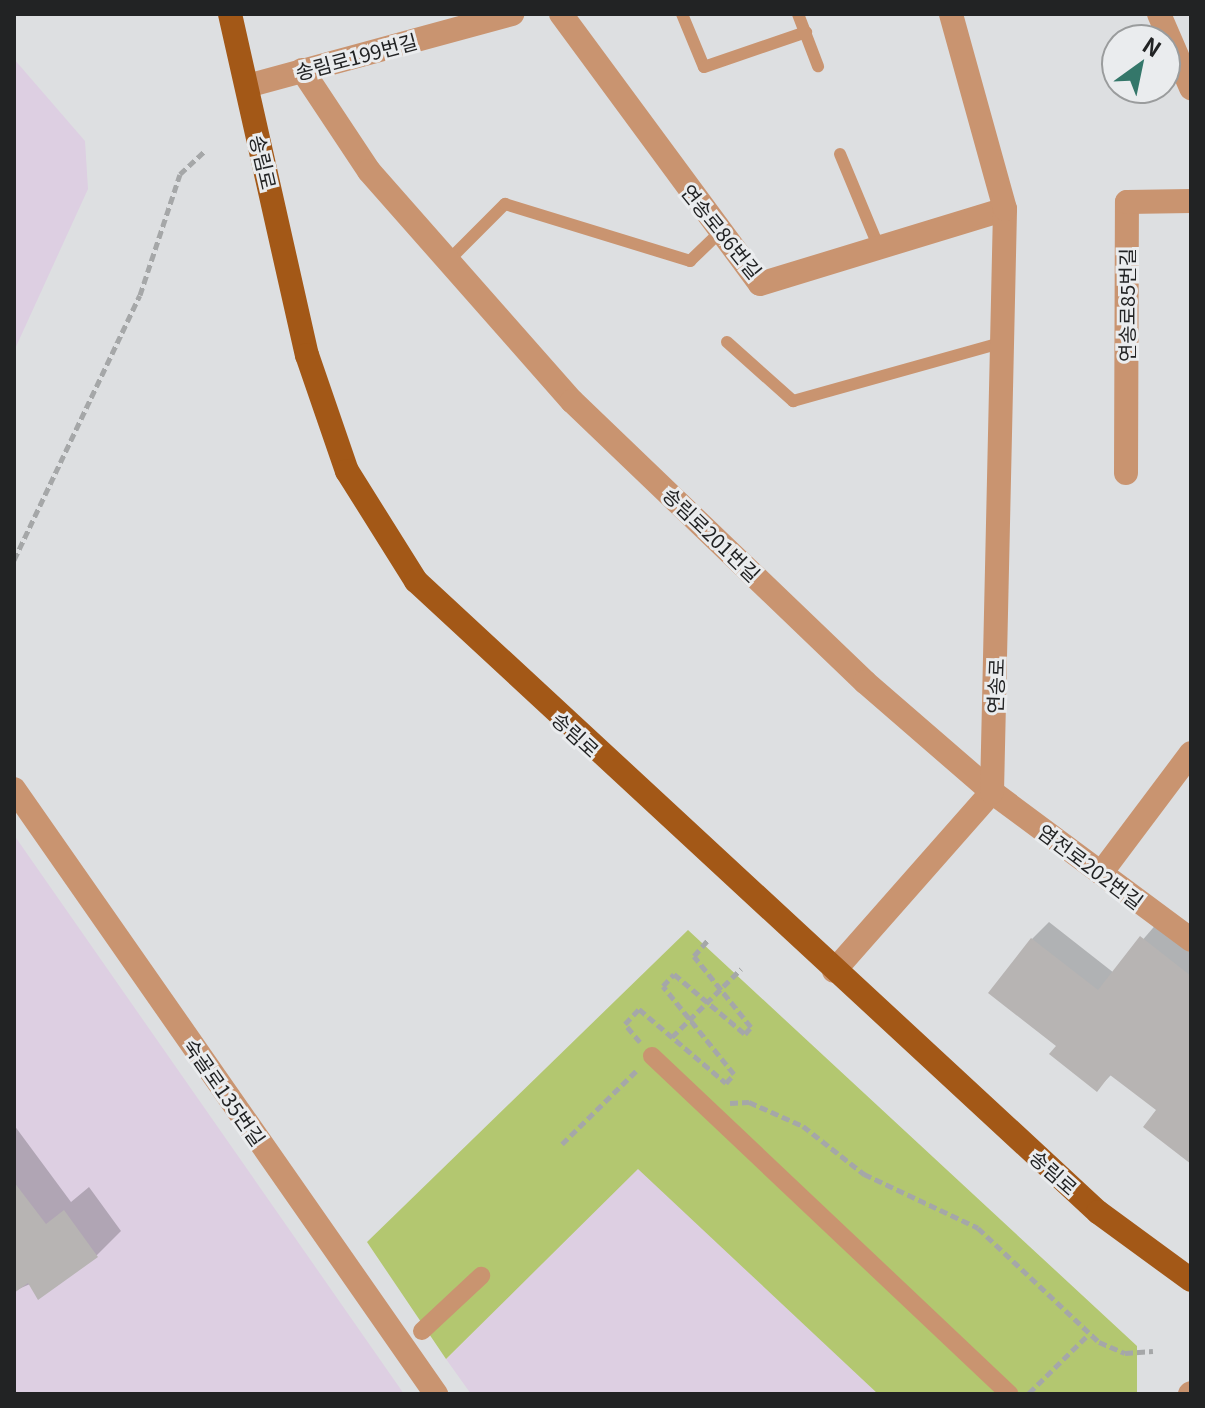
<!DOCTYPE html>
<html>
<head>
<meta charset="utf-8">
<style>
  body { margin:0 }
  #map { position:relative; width:1205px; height:1408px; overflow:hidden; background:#dddfe1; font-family:Georgia,"Noto Sans KR",serif }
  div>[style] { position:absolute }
  .education>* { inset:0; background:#ddcfe2 }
  .green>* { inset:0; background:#b3c770 }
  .shadow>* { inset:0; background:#0003 }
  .building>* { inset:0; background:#b7b4b3 }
  .path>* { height:5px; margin-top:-2.5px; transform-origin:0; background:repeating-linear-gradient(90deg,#a5a7a8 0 8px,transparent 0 12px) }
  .service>* { height:12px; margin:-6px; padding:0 6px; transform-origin:6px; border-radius:6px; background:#c99470 }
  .pedestrian>* { height:18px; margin:-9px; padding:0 9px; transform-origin:9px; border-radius:9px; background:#c99470 }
  .minor>* { height:24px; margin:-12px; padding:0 12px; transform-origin:12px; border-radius:12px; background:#c99470 }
  .primary>* { height:24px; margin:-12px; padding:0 12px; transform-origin:12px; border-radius:12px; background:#a35817 }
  span { translate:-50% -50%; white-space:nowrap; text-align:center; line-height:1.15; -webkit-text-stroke:6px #eaecee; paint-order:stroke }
  .street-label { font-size:20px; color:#222324 }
  .frame { position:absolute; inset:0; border:16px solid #222324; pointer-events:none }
  .north { position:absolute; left:1101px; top:24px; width:80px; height:80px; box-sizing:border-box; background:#eaecee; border:2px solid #9a9c9d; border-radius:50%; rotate:33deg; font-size:22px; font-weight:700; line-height:32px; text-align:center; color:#222324 }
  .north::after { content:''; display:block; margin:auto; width:28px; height:36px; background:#34776a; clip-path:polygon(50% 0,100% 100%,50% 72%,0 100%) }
</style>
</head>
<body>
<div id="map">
  <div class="education">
    <div style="clip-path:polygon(14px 59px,85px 141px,88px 189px,14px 351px)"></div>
    <div style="clip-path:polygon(14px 835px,404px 1394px,14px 1394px)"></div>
    <div style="clip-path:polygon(638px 1168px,878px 1394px,471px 1394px,446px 1359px)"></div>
  </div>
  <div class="green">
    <div style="clip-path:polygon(688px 930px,1137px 1346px,1137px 1394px,878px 1394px,638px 1169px,446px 1359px,367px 1242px)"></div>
  </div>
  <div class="shadow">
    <div style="clip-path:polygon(1159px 921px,1191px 946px,1191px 1162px,1158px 1110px,1112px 1074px,1097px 1089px,1059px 1046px,1032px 939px,1049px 922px,1114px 973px)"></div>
    <div style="clip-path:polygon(14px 1125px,71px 1202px,89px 1187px,121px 1231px,97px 1255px,14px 1291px)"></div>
  </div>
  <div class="building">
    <div style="clip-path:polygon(1140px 936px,1191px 976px,1191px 1164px,1143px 1127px,1156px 1110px,1110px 1075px,1097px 1092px,1049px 1054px,1056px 1046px,988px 993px,1031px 938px,1098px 990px)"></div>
    <div style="clip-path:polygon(14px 1182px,46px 1224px,64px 1210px,98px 1257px,38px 1300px,28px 1283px,14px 1293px)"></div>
  </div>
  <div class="path">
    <div style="left:14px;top:560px;width:293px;rotate:-64.6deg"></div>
    <div style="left:140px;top:295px;width:127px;rotate:-71.7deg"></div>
    <div style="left:180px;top:174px;width:35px;rotate:-43deg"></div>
    <div style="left:672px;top:1037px;width:97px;rotate:-44.6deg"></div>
    <div style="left:640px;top:1042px;width:23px;rotate:-130deg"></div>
    <div style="left:625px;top:1024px;width:21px;rotate:-47deg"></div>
    <div style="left:639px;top:1009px;width:114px;rotate:40.4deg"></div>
    <div style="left:726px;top:1083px;width:12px;rotate:-48deg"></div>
    <div style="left:734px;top:1074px;width:113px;rotate:-128.9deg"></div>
    <div style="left:663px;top:986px;width:16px;rotate:-47deg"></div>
    <div style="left:674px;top:974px;width:93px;rotate:40.2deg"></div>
    <div style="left:745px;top:1034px;width:9px;rotate:-49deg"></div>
    <div style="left:751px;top:1027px;width:91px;rotate:-128.8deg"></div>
    <div style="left:694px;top:956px;width:23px;rotate:-49deg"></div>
    <div style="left:730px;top:1103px;width:19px;rotate:-3deg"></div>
    <div style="left:749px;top:1102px;width:59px;rotate:24deg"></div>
    <div style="left:803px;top:1126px;width:78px;rotate:38.2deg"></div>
    <div style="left:864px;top:1174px;width:126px;rotate:25.3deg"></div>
    <div style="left:978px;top:1228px;width:166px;rotate:43.3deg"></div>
    <div style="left:1099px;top:1342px;width:28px;rotate:23deg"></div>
    <div style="left:1125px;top:1353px;width:28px;rotate:-4deg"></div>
    <div style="left:562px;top:1144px;width:107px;rotate:-44.6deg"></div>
    <div style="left:1029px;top:1393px;width:83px;rotate:-44.5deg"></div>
  </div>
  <div class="service">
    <div style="left:682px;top:14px;width:57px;rotate:67.5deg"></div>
    <div style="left:704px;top:67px;width:108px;rotate:-18.9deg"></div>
    <div style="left:798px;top:14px;width:56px;rotate:69deg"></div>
    <div style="left:840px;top:154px;width:96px;rotate:67.4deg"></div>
    <div style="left:450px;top:259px;width:78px;rotate:-45deg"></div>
    <div style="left:505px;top:204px;width:194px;rotate:17.1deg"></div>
    <div style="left:690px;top:261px;width:40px;rotate:-44deg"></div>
    <div style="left:727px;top:342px;width:89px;rotate:41.8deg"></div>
    <div style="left:793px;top:401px;width:220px;rotate:-15.6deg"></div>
  </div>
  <div class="pedestrian">
    <div style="left:652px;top:1056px;width:492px;rotate:43.4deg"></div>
    <div style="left:422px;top:1331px;width:81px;rotate:-43deg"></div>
  </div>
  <div class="minor">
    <div style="left:561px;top:14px;width:335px;rotate:53.6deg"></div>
    <div style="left:760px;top:284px;width:256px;rotate:-17deg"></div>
    <div style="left:1159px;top:14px;width:81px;rotate:66.6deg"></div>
    <div style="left:302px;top:70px;width:121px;rotate:56.4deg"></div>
    <div style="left:369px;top:171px;width:307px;rotate:48.6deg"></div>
    <div style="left:572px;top:401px;width:406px;rotate:43.8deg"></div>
    <div style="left:865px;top:682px;width:168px;rotate:40.9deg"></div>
    <div style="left:992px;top:792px;width:248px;rotate:36.6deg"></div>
    <div style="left:247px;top:86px;width:275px;rotate:-15.2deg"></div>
    <div style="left:1126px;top:473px;width:271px;rotate:-89.8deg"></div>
    <div style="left:1127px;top:202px;width:64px;rotate:-0.9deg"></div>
    <div style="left:14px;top:789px;width:738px;rotate:55.1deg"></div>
    <div style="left:1101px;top:873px;width:150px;rotate:-53.1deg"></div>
    <div style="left:834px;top:971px;width:239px;rotate:-48.6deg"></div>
    <div style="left:992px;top:792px;width:583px;rotate:-88.72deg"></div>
    <div style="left:1005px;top:209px;width:202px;rotate:-105.5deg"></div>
    <div style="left:1190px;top:1394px;width:1px;rotate:-45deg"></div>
  </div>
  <div class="primary">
    <div style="left:230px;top:14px;width:350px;rotate:77.3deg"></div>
    <div style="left:307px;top:355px;width:123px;rotate:71deg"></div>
    <div style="left:347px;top:471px;width:130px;rotate:57.9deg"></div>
    <div style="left:416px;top:581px;width:929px;rotate:42.78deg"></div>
    <div style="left:1098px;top:1212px;width:115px;rotate:36.2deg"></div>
  </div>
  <div class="street-label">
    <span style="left:356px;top:56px;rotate:-15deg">송림로199번길</span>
    <span style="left:264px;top:162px;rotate:77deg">송림로</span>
    <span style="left:722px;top:231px;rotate:51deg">연송로86번길</span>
    <span style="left:1126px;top:305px;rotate:-90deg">연송로85번길</span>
    <span style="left:712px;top:534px;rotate:44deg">송림로201번길</span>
    <span style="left:995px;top:686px;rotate:-88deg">연송로</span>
    <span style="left:576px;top:734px;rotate:43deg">송림로</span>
    <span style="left:1091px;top:866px;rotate:37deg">염전로202번길</span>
    <span style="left:225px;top:1092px;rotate:55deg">숙골로135번길</span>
    <span style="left:1054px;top:1172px;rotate:42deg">송림로</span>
  </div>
  <div class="frame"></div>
  <div class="north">N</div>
</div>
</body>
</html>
